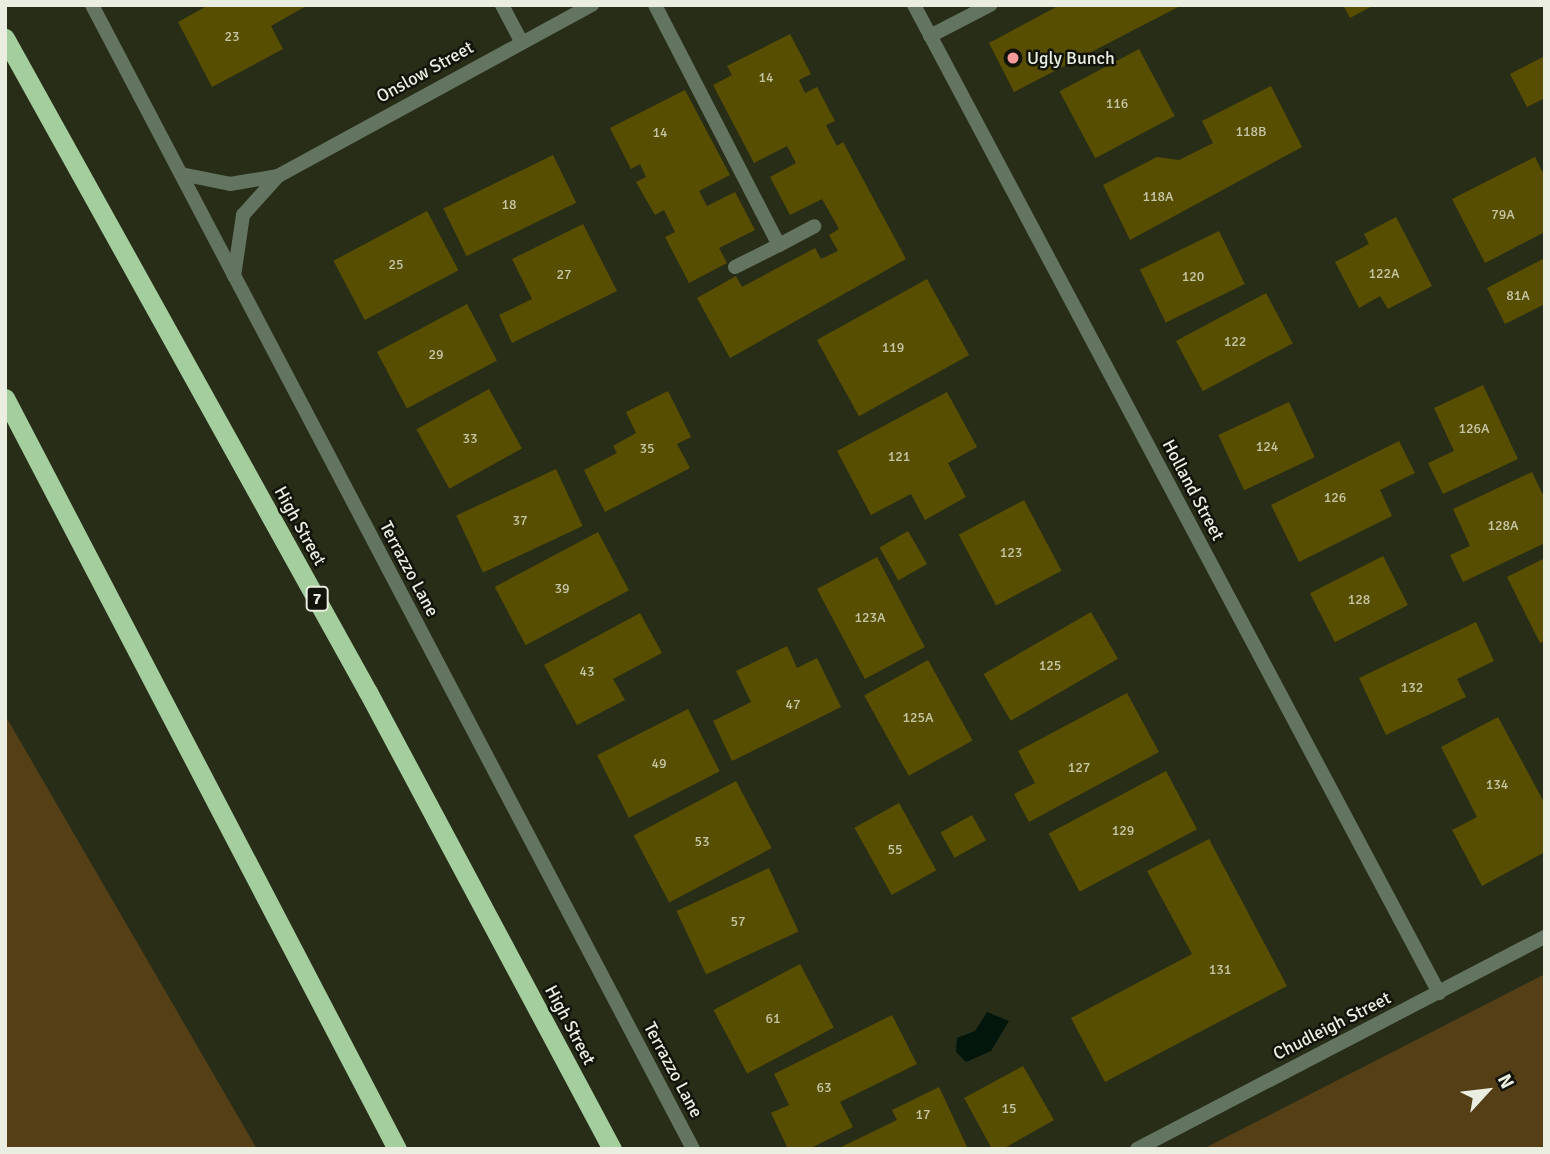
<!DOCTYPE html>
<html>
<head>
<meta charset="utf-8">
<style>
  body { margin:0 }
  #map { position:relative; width:1550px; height:1154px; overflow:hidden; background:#282d18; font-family:Signika,sans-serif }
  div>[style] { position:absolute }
  .green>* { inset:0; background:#543f17 }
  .water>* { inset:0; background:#02160c }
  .building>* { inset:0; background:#584e02; transform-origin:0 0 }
  .service>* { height:14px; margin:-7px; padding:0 7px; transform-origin:7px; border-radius:7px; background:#637560 }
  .minor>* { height:14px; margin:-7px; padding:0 7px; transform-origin:7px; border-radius:7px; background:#637560 }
  .trunk>* { height:19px; margin:-9.5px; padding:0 9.5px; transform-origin:9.5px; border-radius:9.5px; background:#a4ce9d }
  .dots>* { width:19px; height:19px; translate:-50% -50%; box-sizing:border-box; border:4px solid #12140b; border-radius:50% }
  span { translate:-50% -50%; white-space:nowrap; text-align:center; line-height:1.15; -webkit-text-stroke:5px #12140b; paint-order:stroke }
  .number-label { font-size:14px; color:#c5c6a8 }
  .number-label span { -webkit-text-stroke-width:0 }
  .shield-label span { padding:2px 5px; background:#12140b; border:2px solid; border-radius:5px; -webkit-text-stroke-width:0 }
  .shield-label { font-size:16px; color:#e9eee0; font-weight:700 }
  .poi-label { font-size:18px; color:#e9eee0 }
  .left { translate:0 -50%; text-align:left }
  .street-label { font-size:18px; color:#e9eee0 }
  .frame { position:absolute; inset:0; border:7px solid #e9eee0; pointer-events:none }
  .north { position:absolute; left:1452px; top:1056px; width:70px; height:70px; -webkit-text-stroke:5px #12140b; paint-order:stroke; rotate:63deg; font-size:19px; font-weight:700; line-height:28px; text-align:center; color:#e9eee0 }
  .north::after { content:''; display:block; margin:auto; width:24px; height:32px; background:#e9eee0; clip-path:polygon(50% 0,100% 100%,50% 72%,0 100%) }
</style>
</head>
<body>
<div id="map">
  <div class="green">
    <div style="clip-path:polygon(5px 715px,257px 1149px,5px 1149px)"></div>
    <div style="clip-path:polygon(1545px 974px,1545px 1149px,1203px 1149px)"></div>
  </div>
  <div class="water">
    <div style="clip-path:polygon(987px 1012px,1009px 1021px,991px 1051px,966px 1062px,956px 1052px,957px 1038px,975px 1031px)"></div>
  </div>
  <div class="building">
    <div style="clip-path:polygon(209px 5px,308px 5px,271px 26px,283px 49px,212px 87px,178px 22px)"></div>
    <div style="clip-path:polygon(1060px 5px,1182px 5px,1014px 92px,989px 43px)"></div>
    <div style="clip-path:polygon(1343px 5px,1374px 5px,1350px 18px)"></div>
    <div style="clip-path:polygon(790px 34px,811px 74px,799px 80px,805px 93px,817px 87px,835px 121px,826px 125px,832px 137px,837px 146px,843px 142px,906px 259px,730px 358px,697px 298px,736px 276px,742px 287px,815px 248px,821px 259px,838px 251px,829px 235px,839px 229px,822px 199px,790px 215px,770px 177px,796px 163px,787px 146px,754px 163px,713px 85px,732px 75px,727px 66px)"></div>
    <div style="left:1139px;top:49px;width:76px;height:90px;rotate:62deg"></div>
    <div style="clip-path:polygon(1545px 56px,1545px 98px,1527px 107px,1510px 74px)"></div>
    <div style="clip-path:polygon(1271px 86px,1302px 147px,1130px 240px,1103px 185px,1157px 157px,1179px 160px,1213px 143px,1202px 121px)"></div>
    <div style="clip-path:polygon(685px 90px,730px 175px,699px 191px,707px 206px,735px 192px,755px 230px,719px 248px,727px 263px,689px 283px,665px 237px,675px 232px,664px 210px,655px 215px,636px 182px,646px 177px,640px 164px,631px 169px,610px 128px)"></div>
    <div style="left:553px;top:155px;width:53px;height:122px;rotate:64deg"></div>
    <div style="clip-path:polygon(1535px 157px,1545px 177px,1545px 232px,1485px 263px,1452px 199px)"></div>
    <div style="left:427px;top:211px;width:67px;height:106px;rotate:62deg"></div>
    <div style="clip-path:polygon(1396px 217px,1432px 286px,1388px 309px,1380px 296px,1359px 308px,1335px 262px,1369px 244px,1364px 234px)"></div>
    <div style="clip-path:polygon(583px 224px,617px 291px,512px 343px,499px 315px,532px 299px,512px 259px)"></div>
    <div style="left:1219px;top:231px;width:59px;height:88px;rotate:64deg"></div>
    <div style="clip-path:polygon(1545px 258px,1545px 304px,1505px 324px,1487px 288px)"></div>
    <div style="left:927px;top:279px;width:87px;height:126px;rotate:61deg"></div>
    <div style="left:1266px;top:293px;width:57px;height:102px;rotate:62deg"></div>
    <div style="left:467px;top:304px;width:64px;height:102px;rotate:62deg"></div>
    <div style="clip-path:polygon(1483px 385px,1518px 459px,1443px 494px,1428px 463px,1454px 451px,1434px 408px)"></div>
    <div style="left:489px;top:389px;width:68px;height:83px;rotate:61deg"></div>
    <div style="clip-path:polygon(668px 391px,691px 437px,677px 444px,690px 468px,605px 512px,584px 470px,617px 453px,613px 446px,636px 433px,626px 412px)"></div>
    <div style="clip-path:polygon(947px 392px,977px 447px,948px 463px,966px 497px,925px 520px,911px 494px,871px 515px,837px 451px)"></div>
    <div style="left:1289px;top:402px;width:61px;height:78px;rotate:65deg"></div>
    <div style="clip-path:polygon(1399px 441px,1415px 473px,1380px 490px,1392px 516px,1299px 562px,1271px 505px)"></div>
    <div style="left:556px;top:469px;width:63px;height:110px;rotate:65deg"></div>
    <div style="clip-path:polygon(1532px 472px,1545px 499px,1545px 543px,1463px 582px,1450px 555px,1470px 546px,1453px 509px)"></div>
    <div style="left:1024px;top:500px;width:80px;height:74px;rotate:62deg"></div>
    <div style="left:908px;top:531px;width:38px;height:33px;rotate:60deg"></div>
    <div style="left:598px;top:532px;width:66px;height:117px;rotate:62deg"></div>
    <div style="left:1383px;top:556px;width:55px;height:82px;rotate:63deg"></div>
    <div style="left:877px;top:557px;width:102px;height:68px;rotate:62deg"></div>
    <div style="clip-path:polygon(1545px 558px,1545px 641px,1540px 643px,1507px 577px)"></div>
    <div style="left:1091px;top:612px;width:54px;height:124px;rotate:60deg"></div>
    <div style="clip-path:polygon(640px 613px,662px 653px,613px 679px,625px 700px,577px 725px,544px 665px)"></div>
    <div style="clip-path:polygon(1476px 622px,1494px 661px,1457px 679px,1466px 697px,1386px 735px,1359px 678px)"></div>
    <div style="clip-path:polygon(787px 646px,797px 668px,817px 658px,841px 707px,732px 761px,713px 721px,751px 702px,736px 671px)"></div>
    <div style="left:928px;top:660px;width:92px;height:73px;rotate:61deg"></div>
    <div style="clip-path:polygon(1127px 693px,1159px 752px,1029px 822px,1014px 794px,1035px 783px,1018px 751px)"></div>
    <div style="left:688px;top:709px;width:70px;height:102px;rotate:63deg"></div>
    <div style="clip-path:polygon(1498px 717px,1545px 804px,1545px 852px,1482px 886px,1452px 830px,1477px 817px,1441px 747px)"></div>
    <div style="left:1166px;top:771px;width:66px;height:133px;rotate:62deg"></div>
    <div style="left:736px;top:781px;width:76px;height:116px;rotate:62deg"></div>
    <div style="left:899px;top:803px;width:77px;height:51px;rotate:61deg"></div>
    <div style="left:972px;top:815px;width:29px;height:36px;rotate:61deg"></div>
    <div style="clip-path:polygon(1209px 839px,1287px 986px,1105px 1082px,1071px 1018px,1192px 954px,1147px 871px)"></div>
    <div style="left:769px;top:868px;width:70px;height:102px;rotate:65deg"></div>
    <div style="left:800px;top:964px;width:72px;height:98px;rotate:62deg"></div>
    <div style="clip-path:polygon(892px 1015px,917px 1064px,840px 1102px,853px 1127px,809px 1149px,788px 1149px,771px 1113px,789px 1105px,774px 1074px)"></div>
    <div style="clip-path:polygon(1023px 1066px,1054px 1120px,1003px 1149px,992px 1149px,964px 1098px)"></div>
    <div style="clip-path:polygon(939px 1087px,968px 1149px,837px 1149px,897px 1120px,892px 1110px)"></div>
  </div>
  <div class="service">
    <div style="left:502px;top:5px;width:41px;rotate:62.2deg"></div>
    <div style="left:655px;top:5px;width:270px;rotate:62.7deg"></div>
    <div style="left:779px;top:245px;width:40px;rotate:-28deg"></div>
    <div style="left:930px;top:36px;width:68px;rotate:-27.3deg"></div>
    <div style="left:735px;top:267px;width:49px;rotate:-26.6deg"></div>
  </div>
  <div class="minor">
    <div style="left:92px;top:5px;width:1292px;rotate:62.28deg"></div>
    <div style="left:914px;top:5px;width:1119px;rotate:62.01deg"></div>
    <div style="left:181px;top:174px;width:50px;rotate:11.5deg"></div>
    <div style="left:230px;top:184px;width:49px;rotate:-9.5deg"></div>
    <div style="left:278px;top:176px;width:358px;rotate:-28.6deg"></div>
    <div style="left:234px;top:276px;width:62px;rotate:-81.6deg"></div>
    <div style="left:243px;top:215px;width:52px;rotate:-48.1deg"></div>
    <div style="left:1137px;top:1149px;width:460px;rotate:-27.5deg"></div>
  </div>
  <div class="trunk">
    <div style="left:5px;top:38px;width:748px;rotate:60.97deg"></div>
    <div style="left:368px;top:692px;width:518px;rotate:61.9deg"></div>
    <div style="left:5px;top:398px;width:847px;rotate:62.44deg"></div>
  </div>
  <div class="dots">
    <div style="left:1013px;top:58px;background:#f59b99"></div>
  </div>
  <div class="number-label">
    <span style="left:232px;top:37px">23</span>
    <span style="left:766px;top:78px">14</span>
    <span style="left:1117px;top:104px">116</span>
    <span style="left:1251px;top:132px">118B</span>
    <span style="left:660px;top:133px">14</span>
    <span style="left:1158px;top:197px">118A</span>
    <span style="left:509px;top:205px">18</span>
    <span style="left:1503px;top:215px">79A</span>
    <span style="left:396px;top:265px">25</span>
    <span style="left:1384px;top:274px">122A</span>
    <span style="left:564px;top:275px">27</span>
    <span style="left:1193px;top:277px">120</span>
    <span style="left:1518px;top:296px">81A</span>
    <span style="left:1235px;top:342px">122</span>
    <span style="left:893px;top:348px">119</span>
    <span style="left:436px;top:355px">29</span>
    <span style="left:1474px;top:429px">126A</span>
    <span style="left:470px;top:439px">33</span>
    <span style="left:1267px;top:447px">124</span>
    <span style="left:647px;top:449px">35</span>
    <span style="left:899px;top:457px">121</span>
    <span style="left:1335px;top:498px">126</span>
    <span style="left:520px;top:521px">37</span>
    <span style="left:1503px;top:526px">128A</span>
    <span style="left:1011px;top:553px">123</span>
    <span style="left:562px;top:589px">39</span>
    <span style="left:1359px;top:600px">128</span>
    <span style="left:870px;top:618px">123A</span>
    <span style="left:1050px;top:666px">125</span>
    <span style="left:587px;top:672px">43</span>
    <span style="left:1412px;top:688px">132</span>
    <span style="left:793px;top:705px">47</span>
    <span style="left:918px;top:718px">125A</span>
    <span style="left:659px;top:764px">49</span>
    <span style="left:1079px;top:768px">127</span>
    <span style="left:1497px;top:785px">134</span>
    <span style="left:1123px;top:831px">129</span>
    <span style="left:702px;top:842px">53</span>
    <span style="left:895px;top:850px">55</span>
    <span style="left:738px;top:922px">57</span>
    <span style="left:1220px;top:970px">131</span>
    <span style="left:773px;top:1019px">61</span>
    <span style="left:824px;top:1088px">63</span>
    <span style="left:1009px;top:1109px">15</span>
    <span style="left:923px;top:1115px">17</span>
  </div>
  <div class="shield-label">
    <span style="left:317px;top:599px">7</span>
  </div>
  <div class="poi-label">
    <span class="left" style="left:1027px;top:58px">Ugly Bunch</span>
  </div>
  <div class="street-label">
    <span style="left:425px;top:72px;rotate:-29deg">Onslow Street</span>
    <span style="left:1193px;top:490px;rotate:62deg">Holland Street</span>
    <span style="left:300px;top:526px;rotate:61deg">High Street</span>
    <span style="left:409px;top:569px;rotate:62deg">Terrazzo Lane</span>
    <span style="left:570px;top:1025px;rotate:62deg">High Street</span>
    <span style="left:1332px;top:1026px;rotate:-27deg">Chudleigh Street</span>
    <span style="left:673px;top:1070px;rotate:62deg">Terrazzo Lane</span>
  </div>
  <div class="frame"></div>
  <div class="north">N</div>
</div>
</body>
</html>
